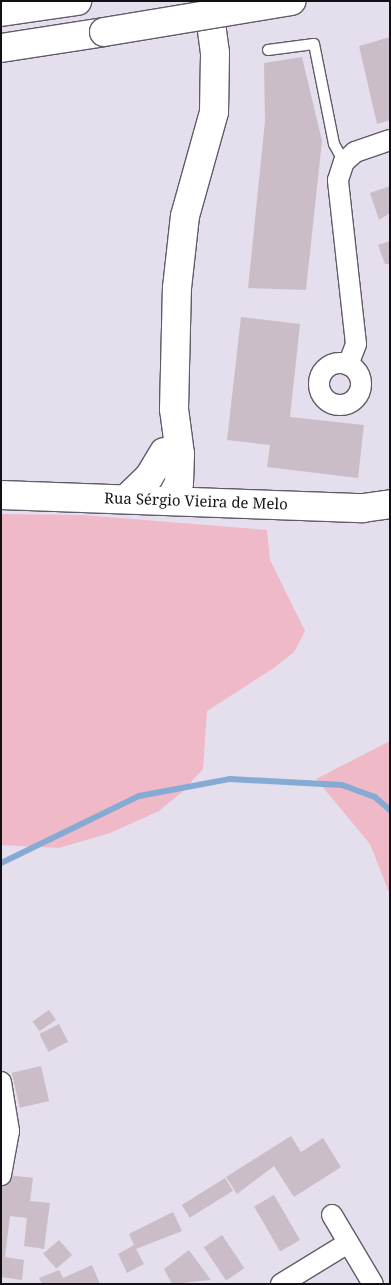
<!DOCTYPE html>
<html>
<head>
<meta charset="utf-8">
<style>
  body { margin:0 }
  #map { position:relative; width:391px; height:1285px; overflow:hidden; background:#e5deed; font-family:"Noto Serif",serif }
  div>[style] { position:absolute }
  .green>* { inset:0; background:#efb9c8 }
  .stream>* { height:6px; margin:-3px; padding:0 3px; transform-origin:3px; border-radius:3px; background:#85abd5 }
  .building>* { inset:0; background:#cbbdc8; transform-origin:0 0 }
  .roads { filter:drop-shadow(1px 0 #615b68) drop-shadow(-1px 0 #615b68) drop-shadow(0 1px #615b68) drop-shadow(0 -1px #615b68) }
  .lane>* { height:10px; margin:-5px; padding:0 5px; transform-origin:5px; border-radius:5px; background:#fff }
  .street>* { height:20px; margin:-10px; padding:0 10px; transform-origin:10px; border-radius:10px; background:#fff }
  .street>.ring { margin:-10px; padding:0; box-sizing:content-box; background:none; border:20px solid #fff; border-radius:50% }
  .secondary>* { height:28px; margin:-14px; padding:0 14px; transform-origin:14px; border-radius:14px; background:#fff }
  .highway>* { height:28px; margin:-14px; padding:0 14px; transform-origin:14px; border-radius:14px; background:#fff }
  .bridges { filter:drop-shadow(1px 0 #615b68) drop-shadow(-1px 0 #615b68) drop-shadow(0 1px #615b68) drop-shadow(0 -1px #615b68) }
  .highway-bridge>* { height:28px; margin:-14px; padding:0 14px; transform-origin:14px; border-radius:14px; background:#fff }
  span { translate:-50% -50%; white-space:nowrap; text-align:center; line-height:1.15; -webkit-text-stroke:5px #fff; paint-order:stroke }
  .street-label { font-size:15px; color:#121015 }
  .frame { position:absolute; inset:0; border:2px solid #121015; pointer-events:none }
</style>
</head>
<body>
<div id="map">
  <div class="green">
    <div style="clip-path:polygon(1px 514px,82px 515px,267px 530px,270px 560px,305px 631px,294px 652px,274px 668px,207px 711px,203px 769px,182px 792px,159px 811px,110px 833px,59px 848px,1px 845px)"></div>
    <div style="clip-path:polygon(390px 741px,390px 895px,370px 844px,316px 779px)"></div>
  </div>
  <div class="stream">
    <div style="left:1px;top:863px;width:153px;rotate:-25.9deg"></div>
    <div style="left:139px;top:796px;width:93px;rotate:-10.6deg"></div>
    <div style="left:230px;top:779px;width:112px;rotate:3.1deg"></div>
    <div style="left:342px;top:785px;width:35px;rotate:20deg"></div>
    <div style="left:375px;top:797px;width:20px;rotate:41deg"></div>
  </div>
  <div class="building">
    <div style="clip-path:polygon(390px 37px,390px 120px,377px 124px,359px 46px)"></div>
    <div style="clip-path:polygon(302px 57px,322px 141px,306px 290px,248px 288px,265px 121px,264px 63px)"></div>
    <div style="clip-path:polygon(390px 186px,390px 213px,379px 220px,370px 193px)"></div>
    <div style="clip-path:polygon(390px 241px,390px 264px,385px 264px,378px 245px)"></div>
    <div style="clip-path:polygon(241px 317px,300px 324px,290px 417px,364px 425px,358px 478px,267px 467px,270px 445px,227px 440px)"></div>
    <div style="left:49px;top:1010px;width:12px;height:20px;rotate:55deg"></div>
    <div style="left:59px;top:1024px;width:20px;height:22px;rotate:63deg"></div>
    <div style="left:41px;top:1066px;width:36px;height:30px;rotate:77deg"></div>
    <div style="clip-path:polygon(291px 1136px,301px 1152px,323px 1138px,341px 1167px,294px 1197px,274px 1166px,237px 1194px,226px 1177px)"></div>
    <div style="clip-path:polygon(1px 1174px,33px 1178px,30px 1201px,50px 1203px,44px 1249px,24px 1246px,27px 1218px,10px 1216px,5px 1257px,24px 1260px,22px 1280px,1px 1277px)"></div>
    <div style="left:225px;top:1178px;width:15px;height:51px;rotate:58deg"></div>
    <div style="left:274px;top:1195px;width:52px;height:23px;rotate:60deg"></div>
    <div style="clip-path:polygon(173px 1212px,182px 1231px,136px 1249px,144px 1264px,127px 1273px,118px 1254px,134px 1245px,129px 1234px)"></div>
    <div style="left:222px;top:1235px;width:40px;height:22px;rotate:56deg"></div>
    <div style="left:59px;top:1240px;width:20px;height:21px;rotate:49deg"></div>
    <div style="clip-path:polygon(189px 1250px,211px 1280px,172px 1284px,164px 1269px)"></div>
    <div style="clip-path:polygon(92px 1265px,100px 1284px,42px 1284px,39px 1278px,59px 1270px,63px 1278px)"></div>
  </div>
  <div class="roads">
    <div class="lane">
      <div style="left:268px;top:50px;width:46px;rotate:-7.4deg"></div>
      <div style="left:314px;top:44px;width:102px;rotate:78.7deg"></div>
      <div style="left:334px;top:144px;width:21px;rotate:61deg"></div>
    </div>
    <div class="street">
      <div class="ring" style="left:319px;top:363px;width:22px;height:22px"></div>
      <div style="left:348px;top:365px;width:22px;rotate:-69deg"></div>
      <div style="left:356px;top:344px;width:165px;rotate:-96.3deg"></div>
      <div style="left:338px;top:180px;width:19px;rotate:-72deg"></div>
      <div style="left:344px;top:162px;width:15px;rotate:-42deg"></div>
      <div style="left:355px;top:152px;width:37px;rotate:-19deg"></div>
      <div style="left:1px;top:1082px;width:50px;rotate:80.7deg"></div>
      <div style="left:9px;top:1131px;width:45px;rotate:100.3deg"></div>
      <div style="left:332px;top:1215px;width:80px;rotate:59.3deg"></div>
      <div style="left:281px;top:1284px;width:79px;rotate:-31.5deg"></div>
    </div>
    <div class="secondary">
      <div style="left:1px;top:495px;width:362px;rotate:2.1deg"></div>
      <div style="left:363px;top:508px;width:27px;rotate:-8deg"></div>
      <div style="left:126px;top:499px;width:32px;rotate:-44deg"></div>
      <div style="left:149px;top:477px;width:29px;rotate:-59deg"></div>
      <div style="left:170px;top:500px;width:19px;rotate:-62deg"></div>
      <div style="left:179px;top:483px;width:29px;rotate:-88deg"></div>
      <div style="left:180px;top:454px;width:45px;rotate:-97.6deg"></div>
      <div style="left:174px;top:409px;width:121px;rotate:-88.6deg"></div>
      <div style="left:177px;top:288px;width:72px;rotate:-83.7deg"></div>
      <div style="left:185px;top:216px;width:108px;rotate:-74.4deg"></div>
      <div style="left:214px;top:112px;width:59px;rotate:-89deg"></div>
      <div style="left:215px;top:53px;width:52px;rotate:-97.7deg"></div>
    </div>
    <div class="highway">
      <div style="left:1px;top:12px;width:77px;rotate:-8.2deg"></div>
      <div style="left:1px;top:48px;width:104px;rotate:-8.8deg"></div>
    </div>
  </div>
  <div class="bridges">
    <div class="highway-bridge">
      <div style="left:104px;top:32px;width:190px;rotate:-9.4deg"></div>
    </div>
  </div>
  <div class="street-label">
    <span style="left:196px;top:501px;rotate:2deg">Rua Sérgio Vieira de Melo</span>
  </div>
  <div class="frame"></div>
</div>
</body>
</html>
